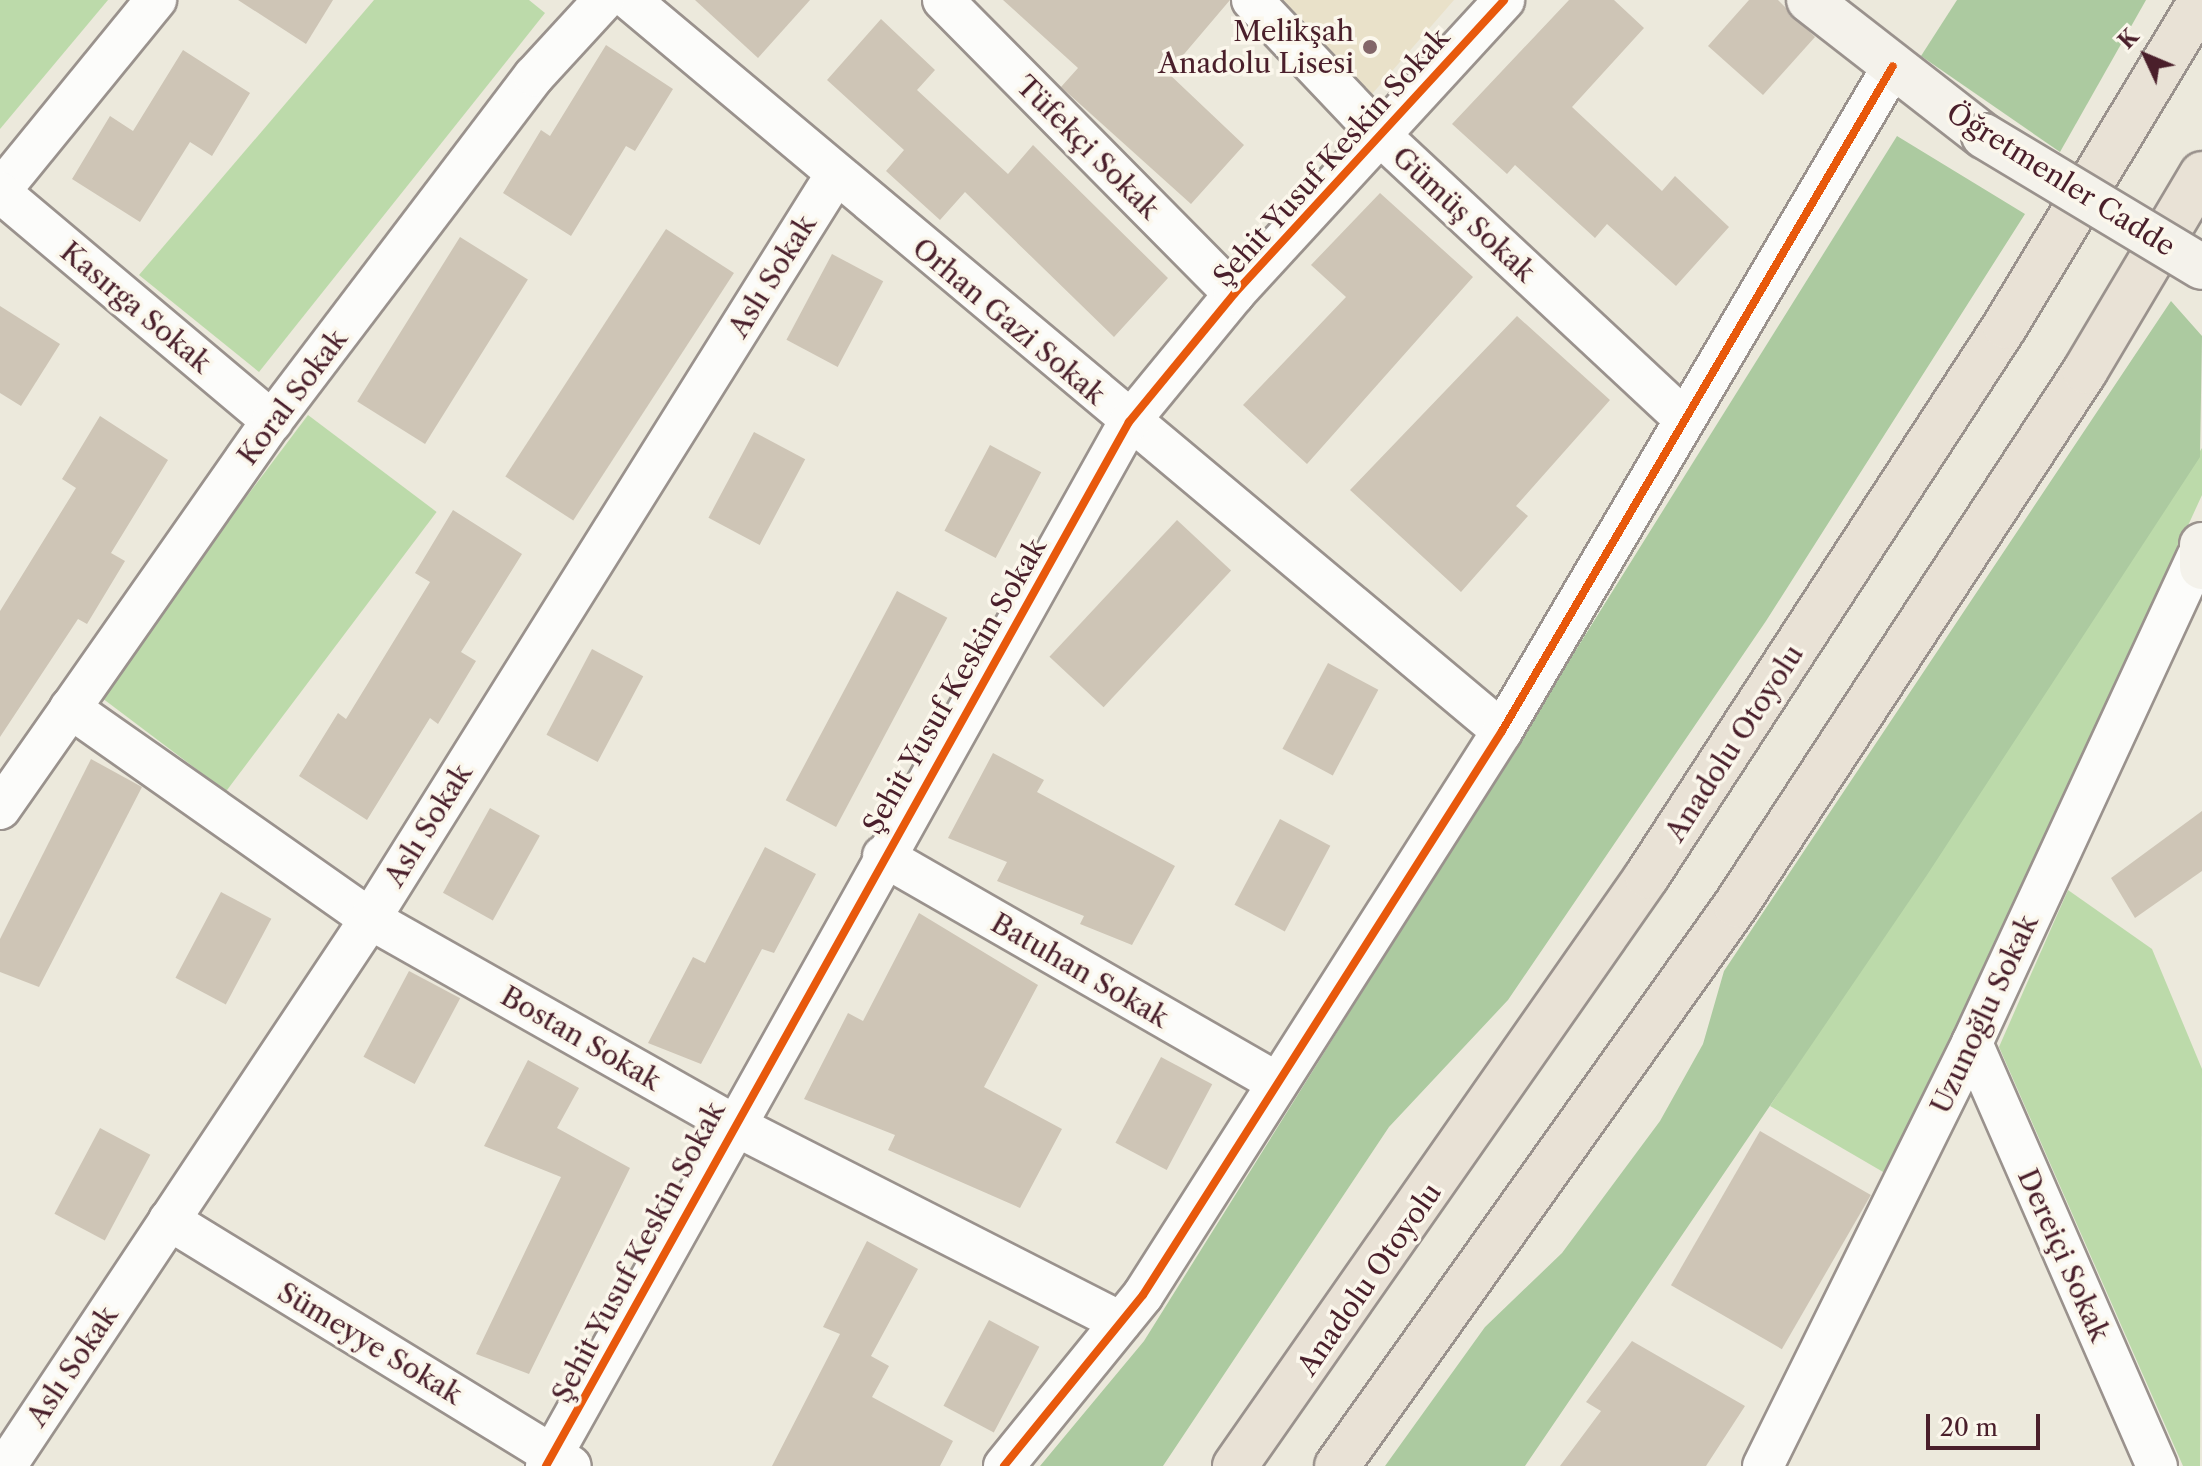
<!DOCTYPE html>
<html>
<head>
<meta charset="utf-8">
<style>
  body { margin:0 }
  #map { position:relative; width:2202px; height:1466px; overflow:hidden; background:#ece9dc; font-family:"Libre Caslon Text",serif }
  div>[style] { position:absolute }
  .built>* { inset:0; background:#e9e1c9 }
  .green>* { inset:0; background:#bcdaaa; transform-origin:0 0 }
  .forest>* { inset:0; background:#accaa0 }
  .building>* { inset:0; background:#cec5b6; transform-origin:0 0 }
  .roads { filter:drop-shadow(2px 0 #9a928d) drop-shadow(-2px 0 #9a928d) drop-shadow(0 2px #9a928d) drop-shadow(0 -2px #9a928d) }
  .street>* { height:40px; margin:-20px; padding:0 20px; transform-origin:20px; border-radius:20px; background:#fcfcfa }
  .secondary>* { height:44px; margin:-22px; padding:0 22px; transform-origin:22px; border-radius:22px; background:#f4f2eb }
  .highway>* { height:44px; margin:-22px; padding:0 22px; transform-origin:22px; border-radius:22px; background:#e9e2d6 }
  .bridges { filter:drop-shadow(2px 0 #9a928d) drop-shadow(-2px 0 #9a928d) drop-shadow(0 2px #9a928d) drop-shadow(0 -2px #9a928d) }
  .secondary-bridge>* { height:44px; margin:-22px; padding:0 22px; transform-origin:22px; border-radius:22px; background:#f4f2eb }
  .cycleway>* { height:8px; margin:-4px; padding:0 4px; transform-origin:4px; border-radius:4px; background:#e8590c }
  .dots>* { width:22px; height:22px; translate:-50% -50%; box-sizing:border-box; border:4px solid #fbf7ec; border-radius:50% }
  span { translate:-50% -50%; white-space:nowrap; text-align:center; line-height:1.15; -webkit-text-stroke:7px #fbf7ec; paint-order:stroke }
  .poi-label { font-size:28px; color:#4a1f2b }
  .right { translate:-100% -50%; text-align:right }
  .street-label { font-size:28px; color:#4a1f2b }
  .north { position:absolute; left:2106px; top:16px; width:80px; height:80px; -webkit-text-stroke:6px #fbf7ec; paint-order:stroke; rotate:314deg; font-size:22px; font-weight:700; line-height:32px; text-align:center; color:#4a1f2b }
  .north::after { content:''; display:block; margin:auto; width:28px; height:36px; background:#4a1f2b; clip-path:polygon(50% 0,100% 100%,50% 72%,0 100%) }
  .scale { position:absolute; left:1926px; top:1414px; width:114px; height:36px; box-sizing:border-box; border:4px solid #4a1f2b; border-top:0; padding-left:10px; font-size:24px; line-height:28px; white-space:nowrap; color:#4a1f2b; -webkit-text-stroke:6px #fbf7ec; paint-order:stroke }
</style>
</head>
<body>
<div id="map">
  <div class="built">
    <div style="clip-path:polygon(1283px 0,1454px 0,1372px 94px)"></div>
  </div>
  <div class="green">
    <div style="clip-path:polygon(0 0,108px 0,0 129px)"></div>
    <div style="clip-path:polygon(374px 0,529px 0,545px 13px,259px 372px,139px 275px)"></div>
    <div style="left:308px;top:415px;width:161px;height:350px;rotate:37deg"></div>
    <div style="clip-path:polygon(2202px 448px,2202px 495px,1890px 1176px,1770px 1106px)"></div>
    <div style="clip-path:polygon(2068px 890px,2152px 949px,2202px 1069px,2200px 1466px,2183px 1466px,1999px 1047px)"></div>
  </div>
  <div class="forest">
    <div style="clip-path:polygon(1957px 0,2146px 0,2060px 152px,1921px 56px)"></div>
    <div style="clip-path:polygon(1897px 136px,2025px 214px,1766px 621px,1508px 1000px,1389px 1127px,1163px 1466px,1040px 1466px,1144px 1341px)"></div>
    <div style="clip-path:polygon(2171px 301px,2202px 336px,2200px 457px,1927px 875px,1525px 1466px,1385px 1466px,1485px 1327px,1562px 1253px,1660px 1121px,1703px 1044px,1724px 971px)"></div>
  </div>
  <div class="building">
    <div style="clip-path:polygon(238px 0,333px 0,306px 44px)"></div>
    <div style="clip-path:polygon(695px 0,810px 0,758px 58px)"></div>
    <div style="clip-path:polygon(1003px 0,1230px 0,1168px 73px,1244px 145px,1191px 204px,1061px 87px,1078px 68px)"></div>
    <div style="clip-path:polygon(1569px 0,1614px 0,1644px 28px,1572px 107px,1662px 191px,1675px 176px,1729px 227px,1676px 286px,1607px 224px,1595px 238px,1515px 165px,1507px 174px,1452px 124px)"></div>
    <div style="clip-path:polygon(1749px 0,1778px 0,1815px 37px,1763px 95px,1708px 46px)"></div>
    <div style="clip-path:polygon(881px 19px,935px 70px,917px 90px,1008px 174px,1033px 145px,1168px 278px,1114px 337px,965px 192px,940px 220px,886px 171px,904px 150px,827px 80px)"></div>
    <div style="clip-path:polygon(606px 45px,673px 89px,635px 151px,626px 146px,571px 236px,503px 193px,541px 130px,550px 136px)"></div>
    <div style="clip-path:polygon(183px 50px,250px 93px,212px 156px,190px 142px,140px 222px,72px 179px,110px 116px,133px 131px)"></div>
    <div style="clip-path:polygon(1380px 193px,1473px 277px,1307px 464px,1243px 405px,1346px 297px,1311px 265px)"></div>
    <div style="left:666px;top:229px;width:81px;height:295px;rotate:33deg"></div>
    <div style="left:460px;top:237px;width:80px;height:194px;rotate:32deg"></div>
    <div style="left:832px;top:254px;width:58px;height:97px;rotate:28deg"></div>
    <div style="clip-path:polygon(0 306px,60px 344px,21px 406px,0 393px)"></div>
    <div style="clip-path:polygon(1517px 316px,1610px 400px,1516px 506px,1528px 516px,1461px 592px,1350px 490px)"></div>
    <div style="clip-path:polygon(100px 416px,168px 460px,111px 553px,125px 561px,87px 624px,78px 619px,0 737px,0 611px,76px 488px,62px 479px)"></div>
    <div style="left:754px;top:432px;width:58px;height:97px;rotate:28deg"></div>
    <div style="left:990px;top:445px;width:58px;height:97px;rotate:28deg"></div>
    <div style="clip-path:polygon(453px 510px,522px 554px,461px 652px,476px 661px,438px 724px,430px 718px,367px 820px,299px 776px,338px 713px,346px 719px,430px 582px,415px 573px)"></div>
    <div style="left:1177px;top:520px;width:74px;height:187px;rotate:43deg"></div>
    <div style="left:897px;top:591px;width:57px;height:237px;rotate:28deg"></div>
    <div style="left:592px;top:649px;width:58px;height:97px;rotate:28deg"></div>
    <div style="left:1328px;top:663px;width:57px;height:97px;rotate:28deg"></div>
    <div style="clip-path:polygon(993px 753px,1044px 780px,1037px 792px,1175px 866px,1132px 945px,1080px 924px,1084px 916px,997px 881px,1007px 862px,948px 838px)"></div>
    <div style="clip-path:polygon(91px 759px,142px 787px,39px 987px,0 972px,0 939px)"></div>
    <div style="left:490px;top:808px;width:57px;height:97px;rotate:29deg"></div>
    <div style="clip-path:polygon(2202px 811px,2202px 871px,2135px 918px,2111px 878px)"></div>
    <div style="left:1280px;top:819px;width:57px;height:97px;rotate:28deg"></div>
    <div style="clip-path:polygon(765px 847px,816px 874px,774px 953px,762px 949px,701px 1064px,648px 1043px,693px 957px,705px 963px)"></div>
    <div style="left:221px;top:892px;width:57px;height:97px;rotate:28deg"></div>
    <div style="clip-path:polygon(919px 913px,1038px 985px,984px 1087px,1062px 1129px,1020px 1208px,888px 1150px,895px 1135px,804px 1099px,848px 1013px,863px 1021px)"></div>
    <div style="left:409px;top:971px;width:58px;height:97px;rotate:28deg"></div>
    <div style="left:1161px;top:1057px;width:58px;height:97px;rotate:28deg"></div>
    <div style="clip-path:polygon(528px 1060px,579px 1088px,557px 1128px,630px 1168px,529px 1374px,476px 1354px,561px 1177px,484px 1146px)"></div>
    <div style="left:100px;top:1128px;width:57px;height:97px;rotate:28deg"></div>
    <div style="left:1760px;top:1131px;width:128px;height:178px;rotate:30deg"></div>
    <div style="clip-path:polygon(867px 1241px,918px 1269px,871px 1356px,889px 1366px,872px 1397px,953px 1441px,940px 1466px,772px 1466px,840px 1334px,823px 1327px)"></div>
    <div style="left:989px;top:1320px;width:57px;height:97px;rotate:28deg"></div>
    <div style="clip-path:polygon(1632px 1341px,1745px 1406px,1706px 1466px,1560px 1466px,1601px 1411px,1586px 1402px)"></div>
  </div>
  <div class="roads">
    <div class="street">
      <div style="left:630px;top:0;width:1138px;rotate:39.97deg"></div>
      <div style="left:943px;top:0;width:414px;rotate:45.3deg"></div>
      <div style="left:1252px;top:0;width:189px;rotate:46.5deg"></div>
      <div style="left:1382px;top:137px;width:413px;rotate:43deg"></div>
      <div style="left:0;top:191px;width:247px;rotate:-50.8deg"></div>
      <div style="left:0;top:192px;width:356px;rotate:40.1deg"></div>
      <div style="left:70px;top:708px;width:367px;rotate:35.1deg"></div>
      <div style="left:370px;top:919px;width:416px;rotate:29.5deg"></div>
      <div style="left:732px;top:1124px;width:436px;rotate:27deg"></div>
      <div style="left:0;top:809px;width:474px;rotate:-55deg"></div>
      <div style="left:272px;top:421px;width:433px;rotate:-52.8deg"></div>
      <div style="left:534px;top:76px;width:103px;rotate:-47.4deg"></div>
      <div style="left:883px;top:856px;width:455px;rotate:29.9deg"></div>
      <div style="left:1972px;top:1043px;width:462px;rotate:66.4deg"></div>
      <div style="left:169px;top:1220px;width:471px;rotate:31.5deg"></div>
      <div style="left:6px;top:1466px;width:657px;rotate:-56.36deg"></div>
      <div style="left:370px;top:919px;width:879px;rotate:-57.97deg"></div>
      <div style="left:546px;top:1466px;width:1196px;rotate:-60.82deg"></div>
      <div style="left:1129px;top:422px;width:166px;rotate:-50.6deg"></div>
      <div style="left:1234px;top:294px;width:399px;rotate:-47.4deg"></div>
      <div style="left:1004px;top:1466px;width:220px;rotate:-50.9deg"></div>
      <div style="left:1143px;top:1295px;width:669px;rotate:-57.52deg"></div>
      <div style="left:1502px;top:731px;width:771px;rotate:-59.55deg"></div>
      <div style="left:1763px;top:1466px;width:472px;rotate:-63.7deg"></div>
      <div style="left:1972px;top:1043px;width:536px;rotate:-65.16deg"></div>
    </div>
    <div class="secondary">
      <div style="left:1809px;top:0;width:222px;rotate:37.9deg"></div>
      <div style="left:2202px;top:545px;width:22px;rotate:90deg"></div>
    </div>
    <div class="highway">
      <div style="left:1235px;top:1466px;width:720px;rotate:-55.07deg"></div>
      <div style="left:1647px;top:876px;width:656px;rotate:-56.94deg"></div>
      <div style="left:2005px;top:326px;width:381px;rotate:-58.9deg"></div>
      <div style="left:1337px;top:1466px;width:688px;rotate:-54.58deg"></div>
      <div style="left:1736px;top:905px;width:638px;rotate:-56.83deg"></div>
      <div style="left:2085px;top:371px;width:229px;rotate:-59.3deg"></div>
    </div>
  </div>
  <div class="bridges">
    <div class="secondary-bridge">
      <div style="left:1984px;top:136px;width:254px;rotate:31deg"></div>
    </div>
  </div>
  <div class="cycleway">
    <div style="left:546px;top:1466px;width:1196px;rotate:-60.82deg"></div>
    <div style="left:1129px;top:422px;width:166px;rotate:-50.6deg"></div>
    <div style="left:1234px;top:294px;width:399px;rotate:-47.4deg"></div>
    <div style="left:1004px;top:1466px;width:220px;rotate:-50.9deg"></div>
    <div style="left:1143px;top:1295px;width:669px;rotate:-57.52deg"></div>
    <div style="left:1502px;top:731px;width:771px;rotate:-59.55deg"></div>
  </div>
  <div class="dots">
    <div style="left:1370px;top:47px;background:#836669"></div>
  </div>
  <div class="poi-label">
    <span class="right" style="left:1354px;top:47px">Melikşah<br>Anadolu Lisesi</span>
  </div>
  <div class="street-label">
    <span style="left:1088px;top:147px;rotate:45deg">Tüfekçi Sokak</span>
    <span style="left:1331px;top:157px;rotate:-48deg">Şehit Yusuf Keskin Sokak</span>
    <span style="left:2061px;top:179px;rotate:32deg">Öğretmenler Cadde</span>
    <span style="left:1464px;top:214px;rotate:43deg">Gümüş Sokak</span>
    <span style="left:772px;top:276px;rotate:-58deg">Aslı Sokak</span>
    <span style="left:136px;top:307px;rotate:40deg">Kasırga Sokak</span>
    <span style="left:1009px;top:321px;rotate:40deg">Orhan Gazi Sokak</span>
    <span style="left:292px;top:397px;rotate:-53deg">Koral Sokak</span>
    <span style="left:954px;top:686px;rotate:-60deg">Şehit Yusuf Keskin Sokak</span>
    <span style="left:1734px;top:743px;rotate:-57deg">Anadolu Otoyolu</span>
    <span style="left:428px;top:825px;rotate:-58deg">Aslı Sokak</span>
    <span style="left:1080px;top:970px;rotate:30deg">Batuhan Sokak</span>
    <span style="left:1984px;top:1014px;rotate:-65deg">Uzunoğlu Sokak</span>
    <span style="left:581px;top:1038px;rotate:30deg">Bostan Sokak</span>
    <span style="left:638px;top:1252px;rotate:-62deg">Şehit Yusuf Keskin Sokak</span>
    <span style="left:2064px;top:1255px;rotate:66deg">Dereiçi Sokak</span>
    <span style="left:1369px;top:1279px;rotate:-55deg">Anadolu Otoyolu</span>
    <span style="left:370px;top:1343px;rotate:31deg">Sümeyye Sokak</span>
    <span style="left:72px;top:1366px;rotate:-56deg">Aslı Sokak</span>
  </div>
  <div class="north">K</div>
  <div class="scale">20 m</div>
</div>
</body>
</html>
